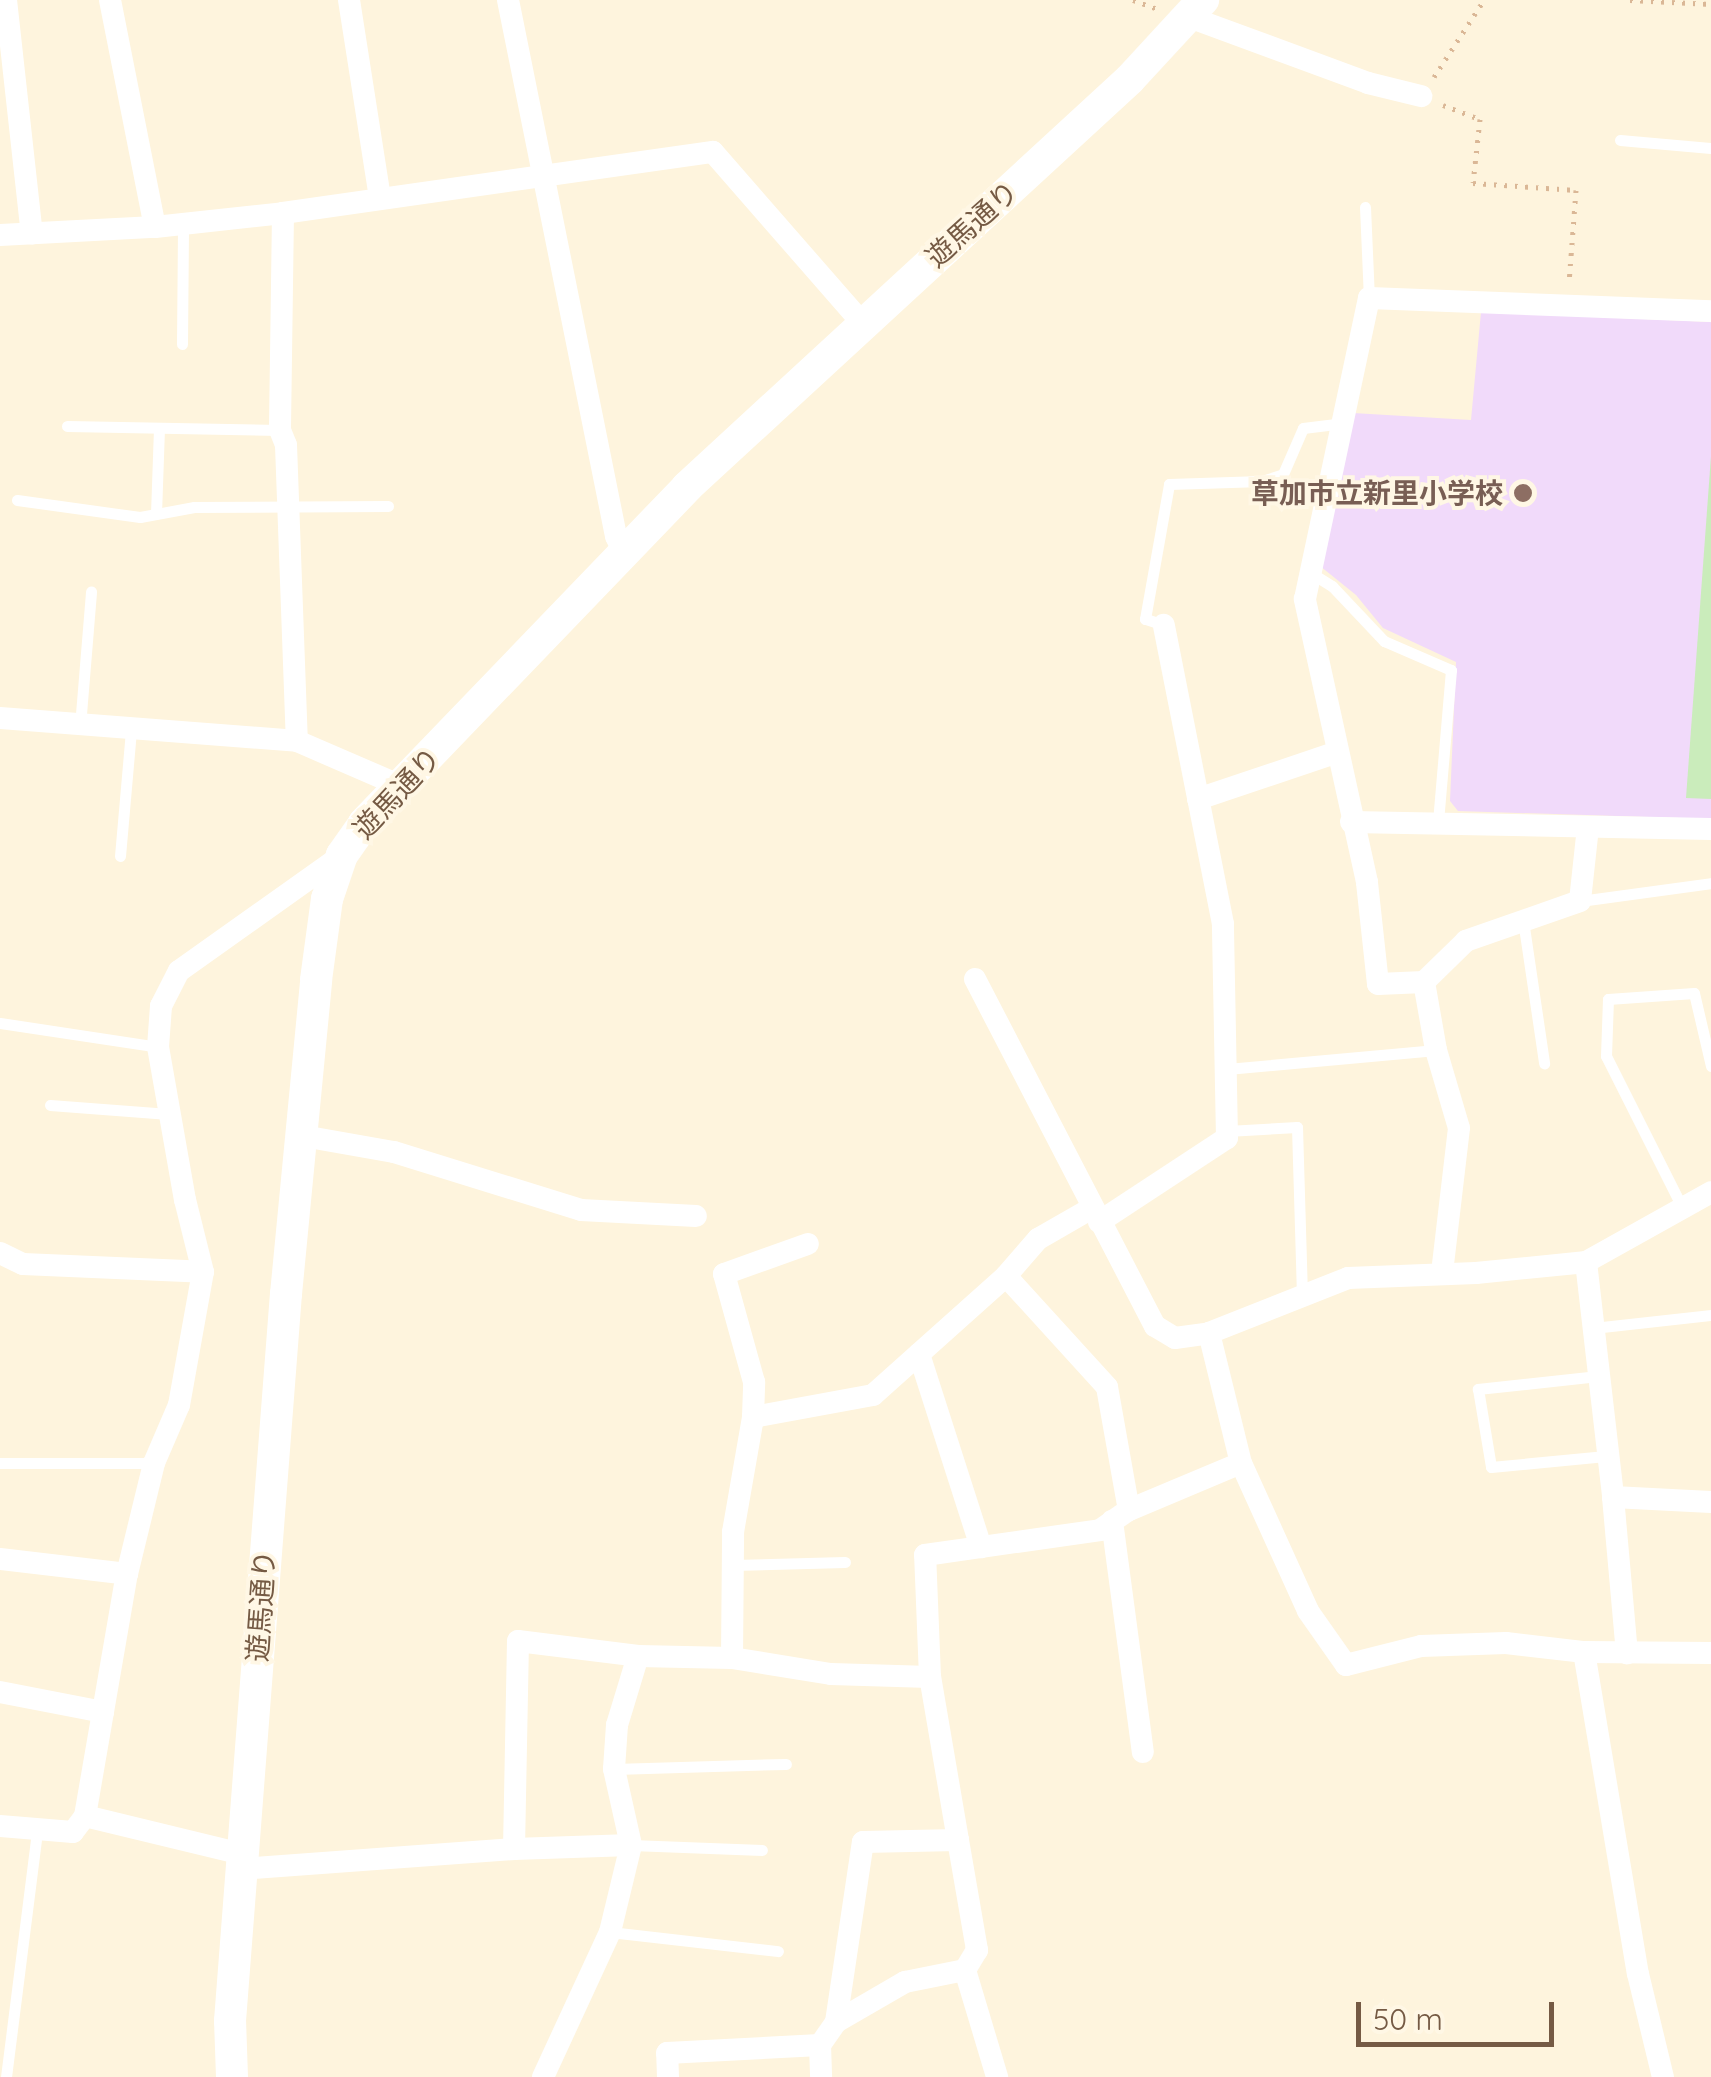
<!DOCTYPE html>
<html>
<head>
<meta charset="utf-8">
<style>
  body { margin:0 }
  #map { position:relative; width:1711px; height:2077px; overflow:hidden; background:#fef4dd; font-family:Quicksand,"Noto Sans JP",sans-serif }
  div>[style] { position:absolute }
  .education>* { inset:0; background:#f1dafa }
  .green>* { inset:0; background:#caecbb }
  .path>* { height:5px; margin-top:-2.5px; transform-origin:0; background:repeating-linear-gradient(90deg,#dab796 0 2.5px,transparent 0 10.5px) }
  .lane>* { height:11px; margin:-5.5px; padding:0 5.5px; transform-origin:5.5px; border-radius:5.5px; background:#fff }
  .street>* { height:22px; margin:-11px; padding:0 11px; transform-origin:11px; border-radius:11px; background:#fff }
  .secondary>* { height:32px; margin:-16px; padding:0 16px; transform-origin:16px; border-radius:16px; background:#fff }
  .dots>* { width:28px; height:28px; translate:-50% -50%; box-sizing:border-box; border:5px solid #fff7e5; border-radius:50% }
  span { translate:-50% -50%; white-space:nowrap; text-align:center; line-height:1.15; -webkit-text-stroke:8px #fff7e5; paint-order:stroke }
  .street-label { font-size:28px; color:#755a44 }
  .education-label { font-size:28px; color:#785e54; font-weight:700 }
  .right { translate:-100% -50%; text-align:right }
  .scale { position:absolute; left:1356px; top:2002px; width:198px; height:45px; box-sizing:border-box; border:5px solid #755a44; border-top:0; padding-left:12px; font-size:30px; line-height:35px; white-space:nowrap; color:#755a44; -webkit-text-stroke:8px #fff7e5; paint-order:stroke }
</style>
</head>
<body>
<div id="map">
  <div class="education">
    <div style="clip-path:polygon(1481px 312px,1711px 322px,1711px 819px,1458px 811px,1450px 801px,1456px 662px,1383px 628px,1356px 595px,1320px 566px,1353px 413px,1471px 420px)"></div>
  </div>
  <div class="green">
    <div style="clip-path:polygon(1711px 456px,1711px 799px,1686px 798px)"></div>
  </div>
  <div class="path">
    <div style="left:1133px;top:0;width:27px;rotate:20deg"></div>
    <div style="left:1630px;top:0;width:81px;rotate:2.8deg"></div>
    <div style="left:1434px;top:77px;width:92px;rotate:-57deg"></div>
    <div style="left:1443px;top:105px;width:40px;rotate:21deg"></div>
    <div style="left:1480px;top:119px;width:64px;rotate:96.2deg"></div>
    <div style="left:1473px;top:183px;width:103px;rotate:3.9deg"></div>
    <div style="left:1576px;top:190px;width:93px;rotate:94.3deg"></div>
  </div>
  <div class="lane">
    <div style="left:1620px;top:140px;width:91px;rotate:5deg"></div>
    <div style="left:1365px;top:207px;width:91px;rotate:87.5deg"></div>
    <div style="left:182px;top:344px;width:121px;rotate:-89.5deg"></div>
    <div style="left:67px;top:426px;width:213px;rotate:1.1deg"></div>
    <div style="left:17px;top:500px;width:124px;rotate:7.9deg"></div>
    <div style="left:140px;top:517px;width:55px;rotate:-10.5deg"></div>
    <div style="left:194px;top:507px;width:194px;rotate:-0.3deg"></div>
    <div style="left:156px;top:514px;width:86px;rotate:-88deg"></div>
    <div style="left:1311px;top:573px;width:25px;rotate:32deg"></div>
    <div style="left:1332px;top:586px;width:76px;rotate:46.6deg"></div>
    <div style="left:1384px;top:641px;width:73px;rotate:23.4deg"></div>
    <div style="left:1451px;top:670px;width:153px;rotate:94.9deg"></div>
    <div style="left:1164px;top:625px;width:20px;rotate:-162deg"></div>
    <div style="left:1145px;top:619px;width:137px;rotate:-79.9deg"></div>
    <div style="left:1169px;top:484px;width:93px;rotate:-1.8deg"></div>
    <div style="left:1262px;top:481px;width:22px;rotate:-18deg"></div>
    <div style="left:1283px;top:474px;width:50px;rotate:-66.5deg"></div>
    <div style="left:1303px;top:428px;width:39px;rotate:-7deg"></div>
    <div style="left:80px;top:726px;width:135px;rotate:-85.3deg"></div>
    <div style="left:120px;top:856px;width:127px;rotate:-85deg"></div>
    <div style="left:1580px;top:901px;width:132px;rotate:-7.8deg"></div>
    <div style="left:1523px;top:920px;width:145px;rotate:81.6deg"></div>
    <div style="left:0;top:1023px;width:160px;rotate:8.6deg"></div>
    <div style="left:1227px;top:1069px;width:210px;rotate:-5.2deg"></div>
    <div style="left:50px;top:1105px;width:119px;rotate:4.3deg"></div>
    <div style="left:1227px;top:1131px;width:70px;rotate:-3.3deg"></div>
    <div style="left:1297px;top:1127px;width:169px;rotate:88.3deg"></div>
    <div style="left:1683px;top:1209px;width:171px;rotate:-116.7deg"></div>
    <div style="left:1606px;top:1056px;width:57px;rotate:-88deg"></div>
    <div style="left:1608px;top:999px;width:86px;rotate:-4deg"></div>
    <div style="left:1694px;top:993px;width:75px;rotate:76.9deg"></div>
    <div style="left:1593px;top:1328px;width:119px;rotate:-6.3deg"></div>
    <div style="left:1598px;top:1376px;width:121px;rotate:173.8deg"></div>
    <div style="left:1478px;top:1389px;width:79px;rotate:80.5deg"></div>
    <div style="left:1491px;top:1467px;width:115px;rotate:-5.5deg"></div>
    <div style="left:0;top:1463px;width:154px"></div>
    <div style="left:733px;top:1565px;width:112px;rotate:-1.5deg"></div>
    <div style="left:614px;top:1769px;width:172px;rotate:-1.7deg"></div>
    <div style="left:631px;top:1845px;width:131px;rotate:2.2deg"></div>
    <div style="left:610px;top:1932px;width:169px;rotate:6.5deg"></div>
    <div style="left:6px;top:2077px;width:249px;rotate:-82.8deg"></div>
  </div>
  <div class="street">
    <div style="left:6px;top:0;width:235px;rotate:83.7deg"></div>
    <div style="left:110px;top:0;width:231px;rotate:78.8deg"></div>
    <div style="left:349px;top:0;width:199px;rotate:81.1deg"></div>
    <div style="left:508px;top:0;width:547px;rotate:78.61deg"></div>
    <div style="left:616px;top:536px;width:20px;rotate:66deg"></div>
    <div style="left:1189px;top:17px;width:191px;rotate:20.2deg"></div>
    <div style="left:1368px;top:83px;width:55px;rotate:13.8deg"></div>
    <div style="left:283px;top:213px;width:217px;rotate:90.8deg"></div>
    <div style="left:280px;top:430px;width:16px;rotate:68deg"></div>
    <div style="left:286px;top:445px;width:296px;rotate:87.9deg"></div>
    <div style="left:0;top:235px;width:155px;rotate:-3deg"></div>
    <div style="left:155px;top:227px;width:129px;rotate:-6.2deg"></div>
    <div style="left:283px;top:213px;width:434px;rotate:-8.1deg"></div>
    <div style="left:713px;top:152px;width:227px;rotate:48.9deg"></div>
    <div style="left:0;top:718px;width:298px;rotate:4.4deg"></div>
    <div style="left:297px;top:741px;width:113px;rotate:23.4deg"></div>
    <div style="left:1198px;top:799px;width:145px;rotate:-18.6deg"></div>
    <div style="left:1351px;top:822px;width:360px;rotate:1.1deg"></div>
    <div style="left:1588px;top:827px;width:74px;rotate:96.2deg"></div>
    <div style="left:1580px;top:901px;width:121px;rotate:160.7deg"></div>
    <div style="left:1466px;top:941px;width:59px;rotate:135.7deg"></div>
    <div style="left:1424px;top:982px;width:46px;rotate:177.5deg"></div>
    <div style="left:1378px;top:984px;width:103px;rotate:-96.2deg"></div>
    <div style="left:1367px;top:882px;width:290px;rotate:-102.4deg"></div>
    <div style="left:1305px;top:599px;width:308px;rotate:-78deg"></div>
    <div style="left:1369px;top:298px;width:342px;rotate:2.2deg"></div>
    <div style="left:975px;top:979px;width:391px;rotate:62.6deg"></div>
    <div style="left:1155px;top:1326px;width:23px;rotate:31deg"></div>
    <div style="left:1175px;top:1338px;width:34px;rotate:-8deg"></div>
    <div style="left:1209px;top:1333px;width:149px;rotate:-21.6deg"></div>
    <div style="left:1348px;top:1278px;width:128px;rotate:-2.2deg"></div>
    <div style="left:1476px;top:1273px;width:111px;rotate:-5.7deg"></div>
    <div style="left:1586px;top:1262px;width:143px;rotate:-29.2deg"></div>
    <div style="left:1424px;top:982px;width:69px;rotate:80deg"></div>
    <div style="left:1436px;top:1050px;width:81px;rotate:73.6deg"></div>
    <div style="left:1459px;top:1128px;width:146px;rotate:96.7deg"></div>
    <div style="left:303px;top:1136px;width:92px;rotate:10deg"></div>
    <div style="left:394px;top:1152px;width:196px;rotate:17.2deg"></div>
    <div style="left:581px;top:1210px;width:115px;rotate:3deg"></div>
    <div style="left:1092px;top:1208px;width:62px;rotate:150.1deg"></div>
    <div style="left:1038px;top:1239px;width:49px;rotate:130.9deg"></div>
    <div style="left:1006px;top:1276px;width:150px;rotate:47.7deg"></div>
    <div style="left:1107px;top:1387px;width:125px;rotate:79.9deg"></div>
    <div style="left:1129px;top:1510px;width:121px;rotate:-22.8deg"></div>
    <div style="left:1099px;top:1222px;width:153px;rotate:-33.3deg"></div>
    <div style="left:1227px;top:1138px;width:214px;rotate:-91.1deg"></div>
    <div style="left:1223px;top:924px;width:305px;rotate:-101.2deg"></div>
    <div style="left:0;top:1253px;width:25px;rotate:26deg"></div>
    <div style="left:23px;top:1264px;width:180px;rotate:2.5deg"></div>
    <div style="left:1586px;top:1262px;width:237px;rotate:83.4deg"></div>
    <div style="left:1613px;top:1497px;width:98px;rotate:2.9deg"></div>
    <div style="left:1209px;top:1333px;width:134px;rotate:76.2deg"></div>
    <div style="left:1241px;top:1463px;width:162px;rotate:65.6deg"></div>
    <div style="left:1308px;top:1611px;width:66px;rotate:54.9deg"></div>
    <div style="left:1346px;top:1665px;width:77px;rotate:-14.2deg"></div>
    <div style="left:1421px;top:1646px;width:85px;rotate:-2deg"></div>
    <div style="left:1506px;top:1643px;width:79px;rotate:6.6deg"></div>
    <div style="left:1584px;top:1652px;width:127px;rotate:0.5deg"></div>
    <div style="left:919px;top:1354px;width:203px;rotate:72.2deg"></div>
    <div style="left:753px;top:1417px;width:122px;rotate:-10.4deg"></div>
    <div style="left:873px;top:1395px;width:178px;rotate:-41.8deg"></div>
    <div style="left:1613px;top:1497px;width:157px;rotate:84.9deg"></div>
    <div style="left:1112px;top:1521px;width:233px;rotate:82.4deg"></div>
    <div style="left:0;top:1559px;width:128px;rotate:6.7deg"></div>
    <div style="left:1584px;top:1652px;width:326px;rotate:80.5deg"></div>
    <div style="left:1638px;top:1974px;width:106px;rotate:76.4deg"></div>
    <div style="left:732px;top:1658px;width:126px;rotate:-89.5deg"></div>
    <div style="left:733px;top:1532px;width:117px;rotate:-80.1deg"></div>
    <div style="left:753px;top:1417px;width:35px;rotate:-88deg"></div>
    <div style="left:754px;top:1382px;width:112px;rotate:-105.5deg"></div>
    <div style="left:724px;top:1274px;width:89px;rotate:-19.7deg"></div>
    <div style="left:0;top:1692px;width:105px;rotate:11deg"></div>
    <div style="left:85px;top:1816px;width:162px;rotate:13.6deg"></div>
    <div style="left:0;top:1826px;width:73px;rotate:4.7deg"></div>
    <div style="left:73px;top:1832px;width:20px;rotate:-53deg"></div>
    <div style="left:85px;top:1816px;width:246px;rotate:-80.2deg"></div>
    <div style="left:127px;top:1574px;width:114px;rotate:-76.3deg"></div>
    <div style="left:154px;top:1463px;width:63px;rotate:-66.7deg"></div>
    <div style="left:179px;top:1405px;width:135px;rotate:-79.8deg"></div>
    <div style="left:203px;top:1272px;width:74px;rotate:-104deg"></div>
    <div style="left:185px;top:1200px;width:155px;rotate:-100deg"></div>
    <div style="left:158px;top:1047px;width:41px;rotate:-85.8deg"></div>
    <div style="left:161px;top:1006px;width:39px;rotate:-63deg"></div>
    <div style="left:179px;top:971px;width:200px;rotate:-35.4deg"></div>
    <div style="left:958px;top:1840px;width:165px;rotate:-99.7deg"></div>
    <div style="left:930px;top:1677px;width:122px;rotate:-92.3deg"></div>
    <div style="left:925px;top:1555px;width:177px;rotate:-8.1deg"></div>
    <div style="left:1100px;top:1530px;width:35px;rotate:-35deg"></div>
    <div style="left:514px;top:1849px;width:208px;rotate:-88.9deg"></div>
    <div style="left:518px;top:1641px;width:121px;rotate:7.1deg"></div>
    <div style="left:638px;top:1656px;width:94px;rotate:1.2deg"></div>
    <div style="left:732px;top:1658px;width:100px;rotate:9.2deg"></div>
    <div style="left:831px;top:1674px;width:99px;rotate:1.7deg"></div>
    <div style="left:241px;top:1869px;width:274px;rotate:-4.2deg"></div>
    <div style="left:514px;top:1849px;width:117px;rotate:-2deg"></div>
    <div style="left:836px;top:2022px;width:182px;rotate:-81.5deg"></div>
    <div style="left:863px;top:1842px;width:95px;rotate:-1.2deg"></div>
    <div style="left:958px;top:1840px;width:112px;rotate:80.2deg"></div>
    <div style="left:977px;top:1950px;width:23px;rotate:121deg"></div>
    <div style="left:965px;top:1970px;width:112px;rotate:73.3deg"></div>
    <div style="left:820px;top:2045px;width:32px;rotate:88deg"></div>
    <div style="left:543px;top:2077px;width:160px;rotate:-65.2deg"></div>
    <div style="left:610px;top:1932px;width:89px;rotate:-76.4deg"></div>
    <div style="left:631px;top:1845px;width:78px;rotate:-102.6deg"></div>
    <div style="left:614px;top:1769px;width:44px;rotate:-86.1deg"></div>
    <div style="left:617px;top:1725px;width:72px;rotate:-73.1deg"></div>
    <div style="left:668px;top:2077px;width:24px;rotate:-92deg"></div>
    <div style="left:667px;top:2053px;width:153px;rotate:-3deg"></div>
    <div style="left:820px;top:2045px;width:28px;rotate:-55deg"></div>
    <div style="left:836px;top:2022px;width:80px;rotate:-30.1deg"></div>
    <div style="left:905px;top:1982px;width:61px;rotate:-11.3deg"></div>
  </div>
  <div class="secondary">
    <div style="left:232px;top:2077px;width:56px;rotate:-92deg"></div>
    <div style="left:230px;top:2021px;width:729px;rotate:-85.6deg"></div>
    <div style="left:286px;top:1294px;width:315px;rotate:-84.5deg"></div>
    <div style="left:316px;top:980px;width:82px;rotate:-82.3deg"></div>
    <div style="left:327px;top:899px;width:46px;rotate:-71.2deg"></div>
    <div style="left:342px;top:855px;width:39px;rotate:-55deg"></div>
    <div style="left:364px;top:823px;width:466px;rotate:-46.1deg"></div>
    <div style="left:687px;top:487px;width:602px;rotate:-42.64deg"></div>
    <div style="left:1130px;top:79px;width:108px;rotate:-47.3deg"></div>
  </div>
  <div class="dots">
    <div style="left:1523px;top:493px;background:#8d6e63"></div>
  </div>
  <div class="street-label">
    <span style="left:972px;top:224px;rotate:-42deg">遊馬通り</span>
    <span style="left:397px;top:793px;rotate:-47deg">遊馬通り</span>
    <span style="left:261px;top:1606px;rotate:-86deg">遊馬通り</span>
  </div>
  <div class="education-label">
    <span class="right" style="left:1503px;top:493px">草加市立新里小学校</span>
  </div>
  <div class="scale">50 m</div>
</div>
</body>
</html>
